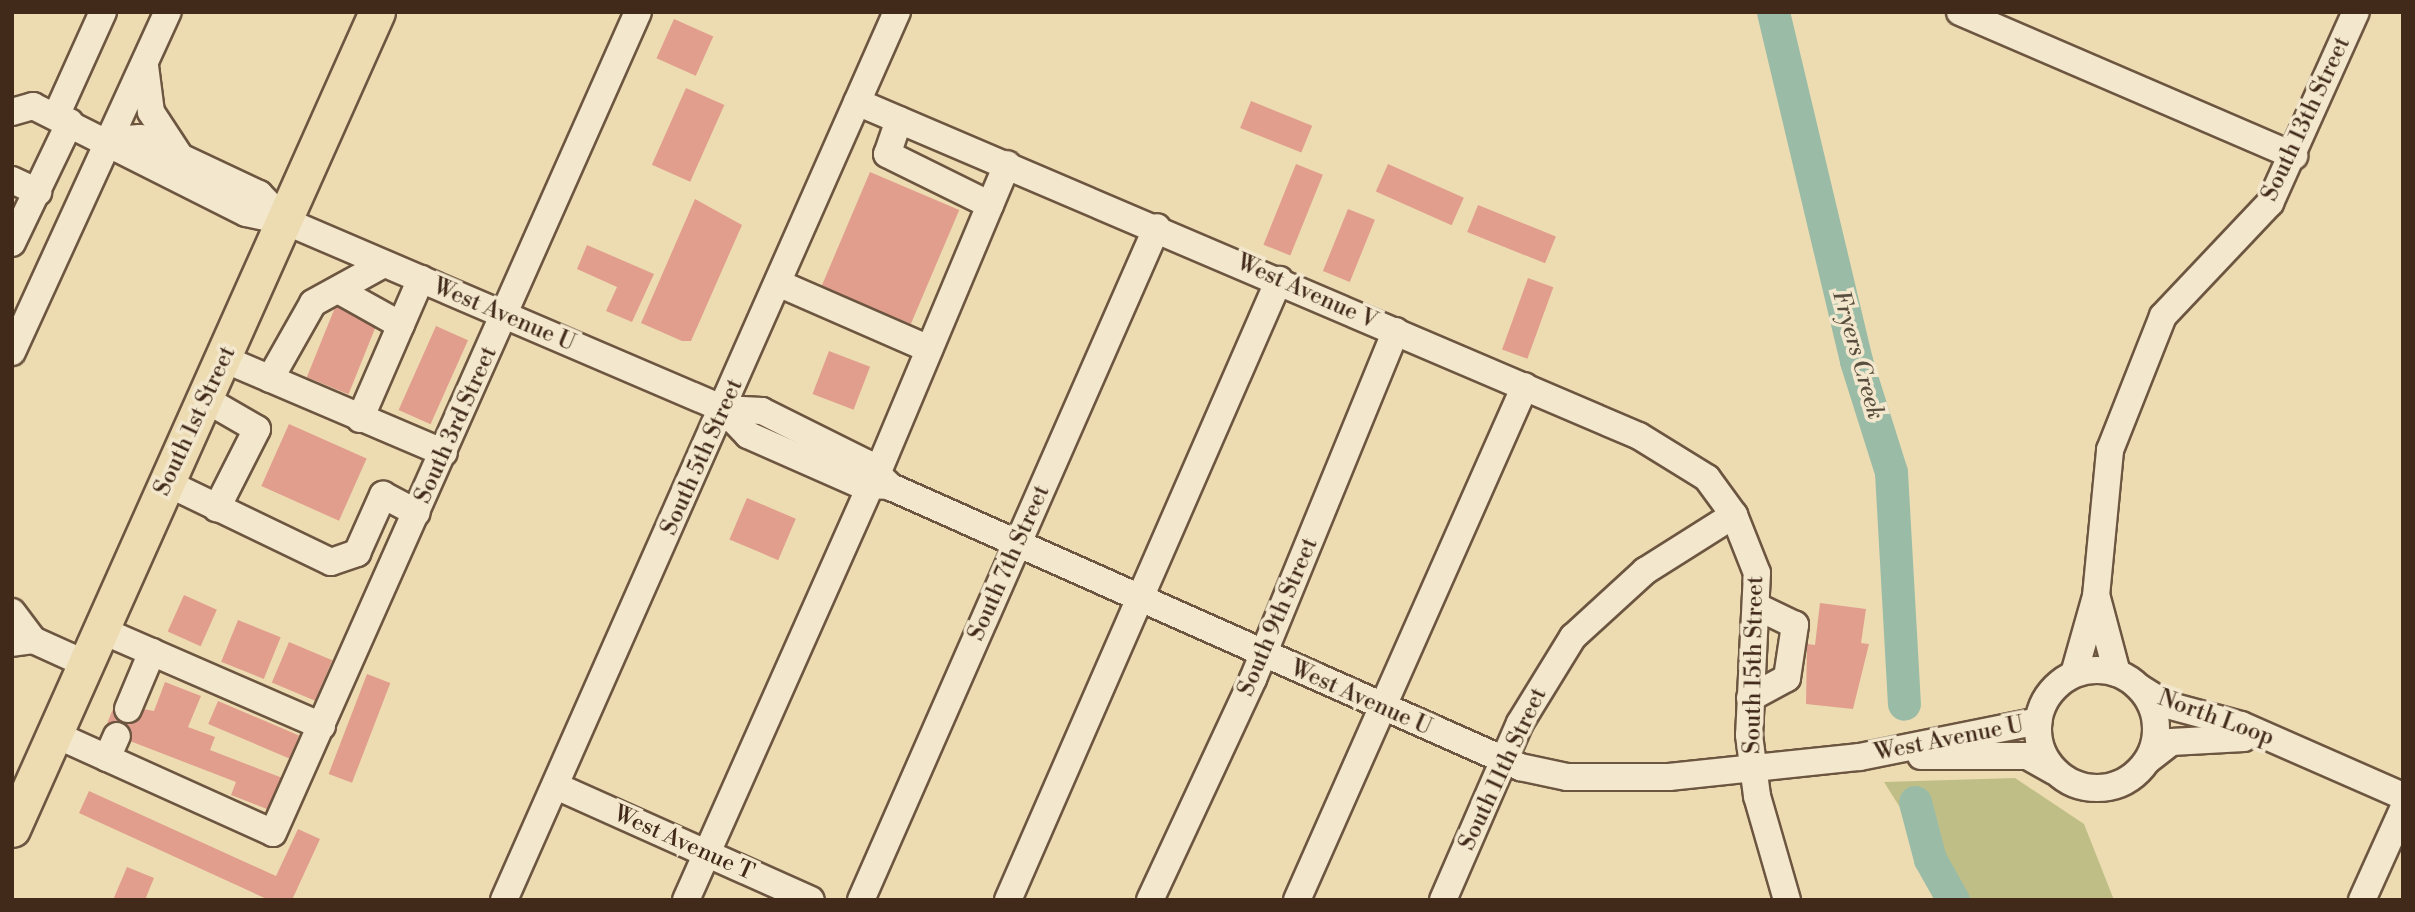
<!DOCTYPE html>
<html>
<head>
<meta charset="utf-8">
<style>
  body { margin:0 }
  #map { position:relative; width:2415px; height:912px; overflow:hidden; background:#eddcb2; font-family:"Libre Bodoni",serif }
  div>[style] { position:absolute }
  .green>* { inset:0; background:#c0be87 }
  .river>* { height:33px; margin:-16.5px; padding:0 16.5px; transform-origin:16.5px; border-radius:16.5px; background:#9abca7 }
  .building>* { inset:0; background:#e19e8d; transform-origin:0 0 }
  .roads { filter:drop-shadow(2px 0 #6d5641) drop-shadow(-2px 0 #6d5641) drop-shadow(0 2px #6d5641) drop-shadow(0 -2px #6d5641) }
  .minor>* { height:26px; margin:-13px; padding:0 13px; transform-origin:13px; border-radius:13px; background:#f3e8cd }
  .minor>.ring { margin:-13px; padding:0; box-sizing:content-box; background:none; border:26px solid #f3e8cd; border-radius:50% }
  .major>* { height:35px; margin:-17.5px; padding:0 17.5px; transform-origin:17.5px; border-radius:17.5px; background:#eddcb2 }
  span { translate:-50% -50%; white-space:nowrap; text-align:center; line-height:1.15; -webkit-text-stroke:7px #f3e8cd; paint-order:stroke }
  .street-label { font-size:23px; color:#422a1b }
  .water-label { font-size:24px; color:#584e3e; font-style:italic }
  .frame { position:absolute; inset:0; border:14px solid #422a1b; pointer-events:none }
</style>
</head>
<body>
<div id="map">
  <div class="green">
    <div style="clip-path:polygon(2015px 778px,2084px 824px,2114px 900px,1958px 900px,1884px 782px)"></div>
  </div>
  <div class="river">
    <div style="left:1773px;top:12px;width:359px;rotate:76.6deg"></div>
    <div style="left:1856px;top:361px;width:116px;rotate:72.5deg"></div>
    <div style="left:1891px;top:472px;width:232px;rotate:86.8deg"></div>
    <div style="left:1915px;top:802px;width:59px;rotate:75.3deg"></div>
    <div style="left:1930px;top:859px;width:47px;rotate:60.7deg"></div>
  </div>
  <div class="building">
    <div style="left:674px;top:19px;width:43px;height:43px;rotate:24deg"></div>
    <div style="left:686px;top:88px;width:42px;height:84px;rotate:24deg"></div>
    <div style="left:1251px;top:101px;width:66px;height:29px;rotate:22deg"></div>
    <div style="left:1296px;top:164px;width:29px;height:87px;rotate:22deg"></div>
    <div style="left:1388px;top:164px;width:83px;height:30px;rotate:24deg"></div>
    <div style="left:870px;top:172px;width:97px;height:124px;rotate:23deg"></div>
    <div style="clip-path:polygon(695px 199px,742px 225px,691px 341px,682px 341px,641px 323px)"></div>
    <div style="left:1478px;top:205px;width:84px;height:29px;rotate:22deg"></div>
    <div style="left:1348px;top:209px;width:29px;height:67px;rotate:22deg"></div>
    <div style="clip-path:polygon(587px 245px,654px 274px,632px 322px,606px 311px,617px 287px,577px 269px)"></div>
    <div style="left:1528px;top:278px;width:27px;height:76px;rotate:20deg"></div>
    <div style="left:336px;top:305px;width:45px;height:78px;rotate:22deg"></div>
    <div style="left:436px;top:326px;width:35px;height:92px;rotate:24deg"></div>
    <div style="left:829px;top:351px;width:44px;height:46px;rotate:21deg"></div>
    <div style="left:289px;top:424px;width:85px;height:68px;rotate:24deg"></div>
    <div style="left:747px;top:498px;width:53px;height:45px;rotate:23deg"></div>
    <div style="left:184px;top:595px;width:36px;height:40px;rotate:24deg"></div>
    <div style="clip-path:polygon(1820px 603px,1866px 609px,1861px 643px,1869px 644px,1853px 709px,1806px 704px,1807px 644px,1815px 645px)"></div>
    <div style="left:238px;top:620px;width:46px;height:45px;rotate:22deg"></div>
    <div style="left:289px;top:642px;width:47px;height:44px;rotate:23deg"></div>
    <div style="left:367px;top:674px;width:25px;height:107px;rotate:21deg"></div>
    <div style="clip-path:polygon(165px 682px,201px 696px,188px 727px,215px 737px,210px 750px,285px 779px,272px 811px,231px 795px,236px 782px,104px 731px,115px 704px,154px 711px)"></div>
    <div style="left:218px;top:701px;width:88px;height:25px;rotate:23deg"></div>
    <div style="clip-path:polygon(89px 791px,276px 876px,298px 829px,320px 839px,292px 900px,269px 900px,79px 813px)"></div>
    <div style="clip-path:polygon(127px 867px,154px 878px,145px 900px,113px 900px)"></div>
  </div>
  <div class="roads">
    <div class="minor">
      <div style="left:1960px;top:12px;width:364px;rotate:23.3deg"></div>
      <div style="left:145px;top:66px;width:46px;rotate:82.6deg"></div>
      <div style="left:151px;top:112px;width:51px;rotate:56.9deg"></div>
      <div style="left:857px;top:102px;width:850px;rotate:23.13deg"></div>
      <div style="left:1639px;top:436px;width:80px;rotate:31.7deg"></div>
      <div style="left:1707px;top:478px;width:46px;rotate:53.9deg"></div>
      <div style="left:1734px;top:515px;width:62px;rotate:68.4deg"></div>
      <div style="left:1757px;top:573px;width:162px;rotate:92.8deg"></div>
      <div style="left:1749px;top:735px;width:62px;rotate:82.5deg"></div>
      <div style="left:1757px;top:796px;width:108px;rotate:73.9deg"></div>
      <div style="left:12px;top:112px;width:22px;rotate:-16deg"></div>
      <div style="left:33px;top:106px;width:238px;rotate:26.7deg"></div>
      <div style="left:246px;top:213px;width:40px;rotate:12deg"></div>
      <div style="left:285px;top:221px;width:477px;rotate:23.2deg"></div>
      <div style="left:723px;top:409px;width:39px;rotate:3deg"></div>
      <div style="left:762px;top:411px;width:116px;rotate:26.6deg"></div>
      <div style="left:866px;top:463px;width:35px;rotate:44deg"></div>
      <div style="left:891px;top:487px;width:689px;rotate:24deg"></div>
      <div style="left:1520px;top:767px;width:48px;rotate:12deg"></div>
      <div style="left:1567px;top:777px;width:102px"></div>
      <div style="left:1669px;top:777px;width:192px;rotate:-6deg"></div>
      <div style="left:1860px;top:757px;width:182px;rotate:-11.4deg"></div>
      <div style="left:56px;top:116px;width:114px;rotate:-65.7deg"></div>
      <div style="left:899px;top:120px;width:36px;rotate:109deg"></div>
      <div style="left:887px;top:154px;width:115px;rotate:26.3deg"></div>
      <div style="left:111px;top:140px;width:29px;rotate:-4deg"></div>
      <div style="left:140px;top:138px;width:132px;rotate:25.2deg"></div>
      <div style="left:259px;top:194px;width:37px;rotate:46deg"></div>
      <div style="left:12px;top:180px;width:29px;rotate:25deg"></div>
      <div style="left:12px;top:243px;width:134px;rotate:-64.4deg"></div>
      <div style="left:778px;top:283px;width:165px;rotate:23.6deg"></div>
      <div style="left:338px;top:290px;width:72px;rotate:29.1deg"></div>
      <div style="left:12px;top:352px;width:374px;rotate:-65.4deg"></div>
      <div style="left:224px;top:359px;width:239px;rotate:23.1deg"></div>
      <div style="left:270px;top:379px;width:87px;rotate:-60.5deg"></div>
      <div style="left:313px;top:303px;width:81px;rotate:-28.8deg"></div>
      <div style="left:205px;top:399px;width:60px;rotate:30deg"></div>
      <div style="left:257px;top:429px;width:89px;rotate:116.9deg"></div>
      <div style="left:723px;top:409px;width:36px;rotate:46deg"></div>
      <div style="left:748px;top:435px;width:124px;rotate:23.9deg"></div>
      <div style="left:861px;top:485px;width:25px;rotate:2deg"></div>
      <div style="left:360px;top:419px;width:153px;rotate:-66.5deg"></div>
      <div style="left:877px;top:474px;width:336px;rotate:-67.2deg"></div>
      <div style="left:167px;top:483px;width:182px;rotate:25.7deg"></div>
      <div style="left:331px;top:562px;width:28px;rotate:-19deg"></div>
      <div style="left:357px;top:553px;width:64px;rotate:-65.9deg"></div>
      <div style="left:383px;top:495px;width:38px;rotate:28deg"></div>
      <div style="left:2097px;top:598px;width:78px;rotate:75.1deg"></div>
      <div style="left:12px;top:612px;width:35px;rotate:53deg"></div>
      <div style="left:101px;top:630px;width:241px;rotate:23.5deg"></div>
      <div style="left:12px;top:643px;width:21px;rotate:-8deg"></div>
      <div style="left:33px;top:640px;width:58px;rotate:24.4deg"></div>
      <div class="ring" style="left:2038px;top:670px;width:92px;height:92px"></div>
      <div style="left:2074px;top:674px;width:81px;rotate:-74.2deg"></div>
      <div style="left:2096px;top:596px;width:147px;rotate:-84.5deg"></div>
      <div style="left:2110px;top:450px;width:144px;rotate:-68.4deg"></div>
      <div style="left:2163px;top:316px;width:156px;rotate:-46.6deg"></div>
      <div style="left:2270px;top:203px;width:209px;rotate:-65.8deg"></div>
      <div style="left:2140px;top:688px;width:32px;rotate:32deg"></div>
      <div style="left:2167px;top:705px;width:77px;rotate:15.1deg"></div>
      <div style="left:2241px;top:725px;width:177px;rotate:23.7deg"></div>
      <div style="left:1750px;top:698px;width:42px;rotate:-28.4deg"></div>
      <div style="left:1787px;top:678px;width:54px;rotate:-81.4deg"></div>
      <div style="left:1795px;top:625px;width:41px;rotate:-154.1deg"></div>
      <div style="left:128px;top:709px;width:62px;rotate:-67.2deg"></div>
      <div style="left:54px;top:734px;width:240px;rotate:24.3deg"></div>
      <div style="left:273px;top:833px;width:898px;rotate:-66.03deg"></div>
      <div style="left:1921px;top:756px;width:106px"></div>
      <div style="left:2027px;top:756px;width:31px;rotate:29deg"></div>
      <div style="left:107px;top:758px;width:24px;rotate:-66deg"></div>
      <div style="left:2148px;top:760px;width:29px;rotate:-38deg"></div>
      <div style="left:2171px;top:742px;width:73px;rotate:-3.1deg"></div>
      <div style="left:556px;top:786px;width:279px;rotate:24.1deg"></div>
      <div style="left:504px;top:900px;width:971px;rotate:-66.13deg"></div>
      <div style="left:686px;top:900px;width:453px;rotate:-66deg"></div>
      <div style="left:861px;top:900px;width:735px;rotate:-66.26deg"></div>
      <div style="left:1008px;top:900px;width:677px;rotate:-66.39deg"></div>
      <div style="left:1150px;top:900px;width:244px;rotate:-65deg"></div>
      <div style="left:1253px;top:679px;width:376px;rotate:-67.7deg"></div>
      <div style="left:1297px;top:900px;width:562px;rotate:-66.08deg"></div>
      <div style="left:1443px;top:900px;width:193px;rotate:-66.5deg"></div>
      <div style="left:1520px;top:723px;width:101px;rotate:-58.4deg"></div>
      <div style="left:1573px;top:637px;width:98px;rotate:-42.5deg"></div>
      <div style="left:1645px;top:571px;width:105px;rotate:-32.2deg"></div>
      <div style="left:2362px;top:900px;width:100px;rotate:-65.7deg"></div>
    </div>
    <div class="major">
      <div style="left:12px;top:829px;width:895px;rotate:-65.93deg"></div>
    </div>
  </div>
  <div class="street-label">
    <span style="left:2306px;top:119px;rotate:-65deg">South 13th Street</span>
    <span style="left:1307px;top:292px;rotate:24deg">West Avenue V</span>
    <span style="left:504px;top:315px;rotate:23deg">West Avenue U</span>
    <span style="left:195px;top:421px;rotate:-65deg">South 1st Street</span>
    <span style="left:456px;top:425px;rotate:-66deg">South 3rd Street</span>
    <span style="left:702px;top:457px;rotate:-66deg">South 5th Street</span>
    <span style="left:1009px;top:563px;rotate:-66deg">South 7th Street</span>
    <span style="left:1278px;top:617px;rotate:-67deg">South 9th Street</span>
    <span style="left:1754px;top:665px;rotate:-89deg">South 15th Street</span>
    <span style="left:1361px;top:698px;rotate:24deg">West Avenue U</span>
    <span style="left:2216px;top:718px;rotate:20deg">North Loop</span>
    <span style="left:1949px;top:739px;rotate:-11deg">West Avenue U</span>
    <span style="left:1503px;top:769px;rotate:-65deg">South 11th Street</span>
    <span style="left:684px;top:843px;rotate:24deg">West Avenue T</span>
  </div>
  <div class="water-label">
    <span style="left:1857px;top:355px;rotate:74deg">Fryers Creek</span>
  </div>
  <div class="frame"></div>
</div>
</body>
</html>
